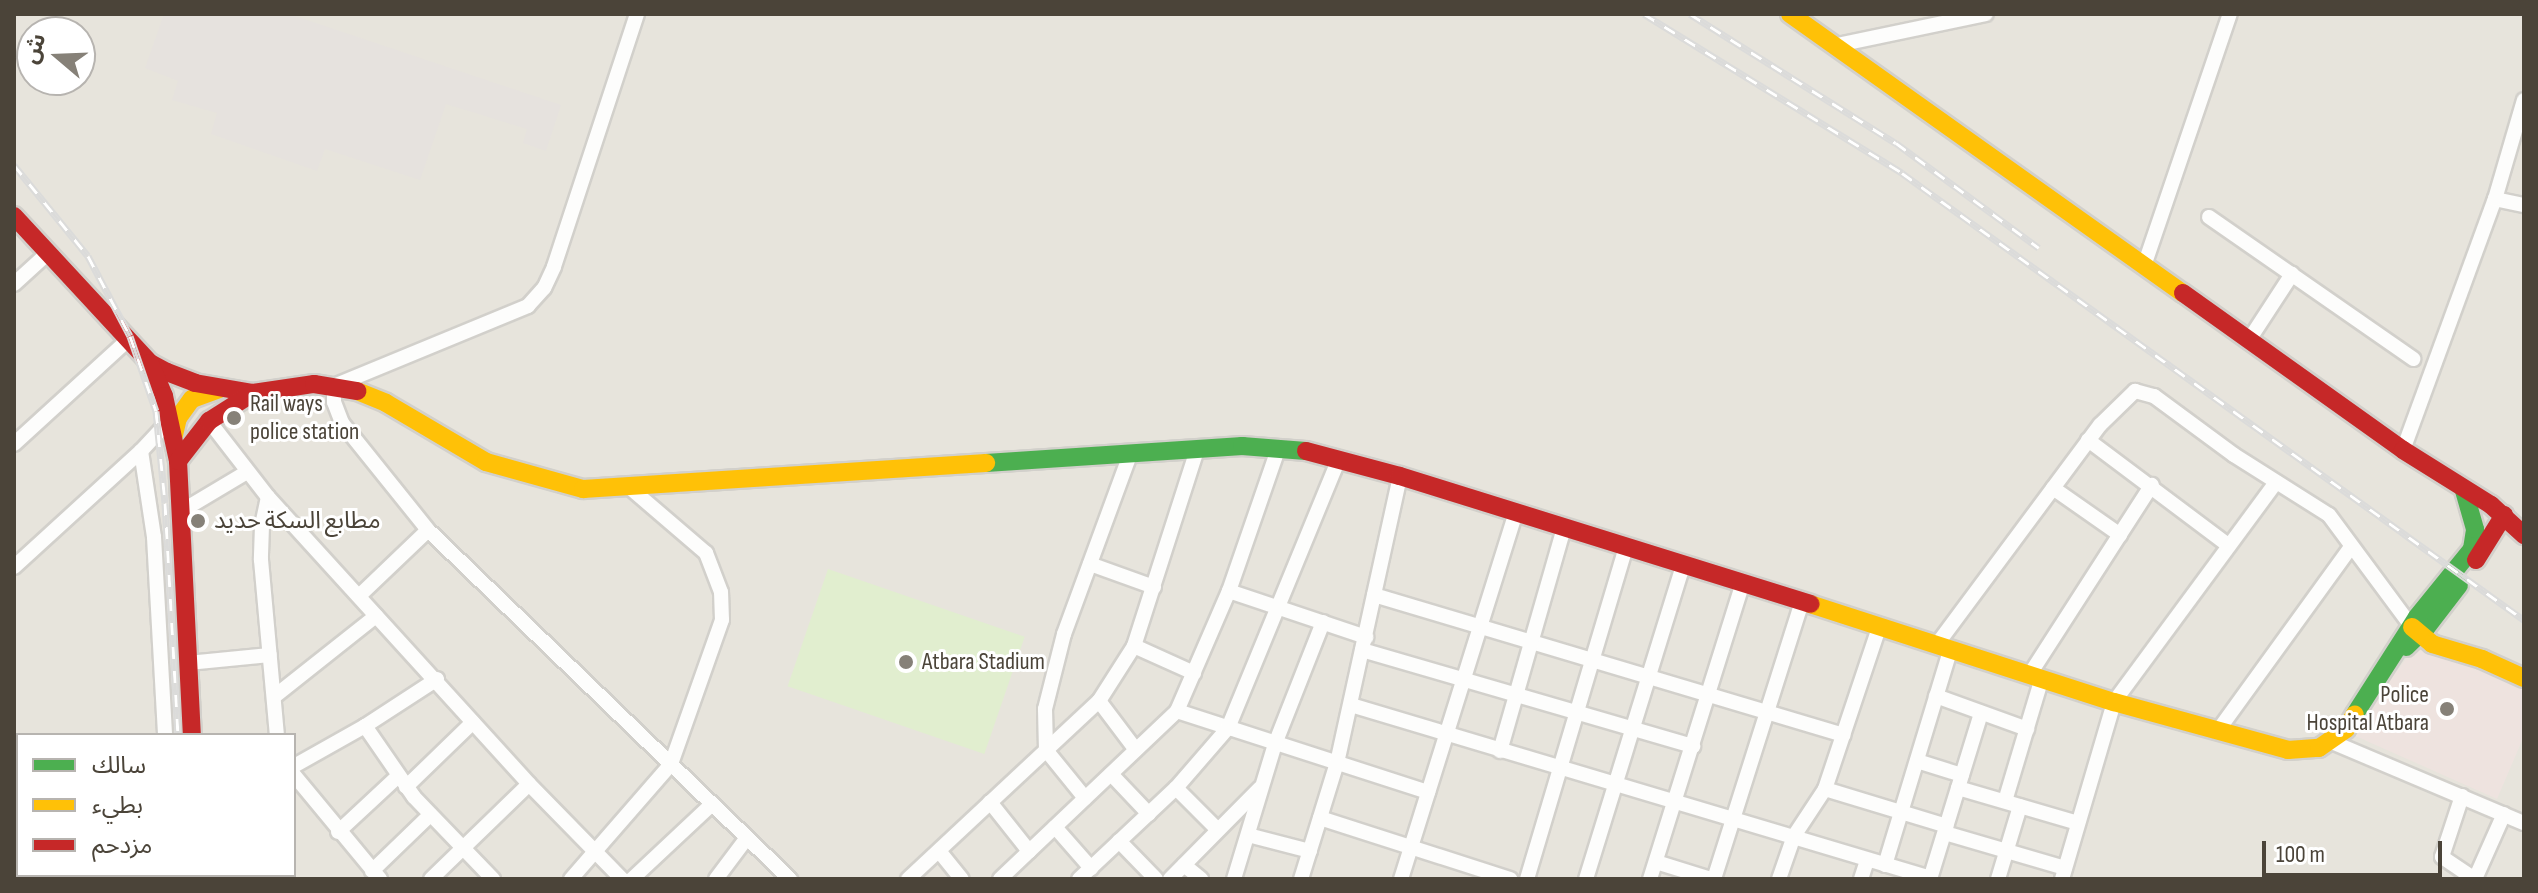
<!DOCTYPE html>
<html>
<head>
<meta charset="utf-8">
<style>
  body { margin:0 }
  #map { position:relative; width:2538px; height:893px; overflow:hidden; background:#f4f2ee; font-family:"Sofia Sans Condensed","Noto Sans Arabic",sans-serif }
  div>[style] { position:absolute }
  .residential>* { inset:0; background:#e7e4dc }
  .industrial>* { inset:0; background:#e6e2de }
  .medical>* { inset:0; background:#eee3df }
  .green>* { inset:0; background:#e1eecf; transform-origin:0 0 }
  .roads { filter:drop-shadow(2px 0 #d2d0cb) drop-shadow(-2px 0 #d2d0cb) drop-shadow(0 2px #d2d0cb) drop-shadow(0 -2px #d2d0cb) }
  .street>* { height:14px; margin:-7px; padding:0 7px; transform-origin:7px; border-radius:7px; background:#fdfdfc }
  .fast>* { height:18px; margin:-9px; padding:0 9px; transform-origin:9px; border-radius:9px; background:#4caf50 }
  .slow>* { height:18px; margin:-9px; padding:0 9px; transform-origin:9px; border-radius:9px; background:#ffc107 }
  .jam>* { height:18px; margin:-9px; padding:0 9px; transform-origin:9px; border-radius:9px; background:#c62828 }
  .rail>* { height:7px; margin-top:-3.5px; transform-origin:0; background:repeating-linear-gradient(90deg,#fff 0 12px,#dbdbda 0 24px); box-sizing:border-box; border-block:2px solid #dbdbda }
  .dots>* { width:22px; height:22px; translate:-50% -50%; box-sizing:border-box; border:4px solid #fff; border-radius:50% }
  span { translate:-50% -50%; white-space:nowrap; text-align:center; line-height:1.15; -webkit-text-stroke:6px #fff; paint-order:stroke }
  .poi-label { font-size:24px; color:#4b4439 }
  .left { translate:0 -50%; text-align:left }
  .right { translate:-100% -50%; text-align:right }
  .frame { position:absolute; inset:0; border:16px solid #4b4439; pointer-events:none }
  .legend { position:absolute; left:16px; top:733px; width:280px; height:144px; box-sizing:border-box; background:#fff; border:2px solid #b7b4b0; margin:0; padding:10px 14px; list-style:none; font-size:24px; color:#4b4439 }
  .legend li { display:flex; align-items:center; gap:16px; height:40px }
  .legend b { width:40px; border:2px solid #b7b4b0 }
  .north { position:absolute; left:16px; top:16px; width:80px; height:80px; box-sizing:border-box; background:#fff; border:2px solid #b7b4b0; border-radius:50%; rotate:289deg; font-size:22px; font-weight:700; line-height:32px; text-align:center; color:#4b4439 }
  .north::after { content:''; display:block; margin:auto; width:28px; height:36px; background:#868178; clip-path:polygon(50% 0,100% 100%,50% 72%,0 100%) }
  .scale { position:absolute; left:2262px; top:841px; width:180px; height:36px; box-sizing:border-box; border:4px solid #4b4439; border-top:0; padding-left:10px; font-size:24px; line-height:28px; white-space:nowrap; color:#4b4439; -webkit-text-stroke:6px #fff; paint-order:stroke }
</style>
</head>
<body>
<div id="map">
  <div class="residential">
    <div style="clip-path:polygon(evenodd,14px 14px,2524px 14px,2524px 879px,14px 879px,14px 14px,32px 32px,80px 32px,80px 80px,32px 80px,32px 32px,14px 14px,18px 735px,294px 735px,294px 875px,18px 875px,18px 735px)"></div>
  </div>
  <div class="industrial">
    <div style="clip-path:polygon(164px 14px,289px 14px,561px 105px,546px 151px,523px 143px,527px 129px,446px 104px,420px 180px,325px 149px,317px 171px,211px 134px,217px 113px,172px 100px,178px 81px,145px 68px)"></div>
  </div>
  <div class="medical">
    <div style="clip-path:polygon(2423px 650px,2462px 658px,2524px 684px,2524px 736px,2497px 799px,2351px 734px,2411px 652px)"></div>
  </div>
  <div class="green">
    <div style="left:828px;top:569px;width:208px;height:124px;rotate:19deg"></div>
  </div>
  <div class="roads">
    <div class="street">
      <div style="left:637px;top:14px;width:266px;rotate:108.2deg"></div>
      <div style="left:554px;top:267px;width:23px;rotate:115deg"></div>
      <div style="left:544px;top:288px;width:24px;rotate:132deg"></div>
      <div style="left:528px;top:306px;width:210px;rotate:157.6deg"></div>
      <div style="left:334px;top:386px;width:16px;rotate:90deg"></div>
      <div style="left:334px;top:402px;width:22px;rotate:69deg"></div>
      <div style="left:342px;top:423px;width:137px;rotate:51.2deg"></div>
      <div style="left:428px;top:530px;width:503px;rotate:43.95deg"></div>
      <div style="left:1833px;top:46px;width:156px;rotate:-11.8deg"></div>
      <div style="left:2495px;top:199px;width:30px;rotate:12deg"></div>
      <div style="left:2209px;top:217px;width:249px;rotate:34.8deg"></div>
      <div style="left:2144px;top:266px;width:266px;rotate:-71.2deg"></div>
      <div style="left:14px;top:284px;width:46px;rotate:-42.4deg"></div>
      <div style="left:2249px;top:340px;width:79px;rotate:-56.9deg"></div>
      <div style="left:209px;top:421px;width:96px;rotate:52.2deg"></div>
      <div style="left:268px;top:497px;width:388px;rotate:47.7deg"></div>
      <div style="left:529px;top:784px;width:133px;rotate:45.6deg"></div>
      <div style="left:2088px;top:440px;width:176px;rotate:36.9deg"></div>
      <div style="left:14px;top:444px;width:154px;rotate:-42.4deg"></div>
      <div style="left:2403px;top:450px;width:267px;rotate:-69.9deg"></div>
      <div style="left:2495px;top:199px;width:103px;rotate:-73.7deg"></div>
      <div style="left:141px;top:451px;width:87px;rotate:81.4deg"></div>
      <div style="left:154px;top:537px;width:198px;rotate:86.8deg"></div>
      <div style="left:2053px;top:488px;width:82px;rotate:35deg"></div>
      <div style="left:268px;top:497px;width:30px;rotate:102deg"></div>
      <div style="left:262px;top:526px;width:34px;rotate:92deg"></div>
      <div style="left:261px;top:560px;width:176px;rotate:84.8deg"></div>
      <div style="left:180px;top:512px;width:78px;rotate:-30.8deg"></div>
      <div style="left:1090px;top:564px;width:68px;rotate:19.8deg"></div>
      <div style="left:14px;top:567px;width:172px;rotate:-42.4deg"></div>
      <div style="left:141px;top:451px;width:42px;rotate:-46.9deg"></div>
      <div style="left:1229px;top:591px;width:145px;rotate:18.6deg"></div>
      <div style="left:1374px;top:595px;width:490px;rotate:16.6deg"></div>
      <div style="left:359px;top:596px;width:95px;rotate:-43.7deg"></div>
      <div style="left:1938px;top:643px;width:272px;rotate:-53.4deg"></div>
      <div style="left:2100px;top:425px;width:49px;rotate:-44.2deg"></div>
      <div style="left:2135px;top:391px;width:20px;rotate:15deg"></div>
      <div style="left:2154px;top:396px;width:99px;rotate:36.4deg"></div>
      <div style="left:2234px;top:455px;width:112px;rotate:32.3deg"></div>
      <div style="left:2329px;top:515px;width:138px;rotate:53.5deg"></div>
      <div style="left:1134px;top:646px;width:66px;rotate:24.2deg"></div>
      <div style="left:1362px;top:650px;width:345px;rotate:16.2deg"></div>
      <div style="left:188px;top:663px;width:82px;rotate:-5.6deg"></div>
      <div style="left:2030px;top:674px;width:225px;rotate:-57.2deg"></div>
      <div style="left:275px;top:696px;width:129px;rotate:-38.4deg"></div>
      <div style="left:1936px;top:696px;width:97px;rotate:19.9deg"></div>
      <div style="left:1099px;top:701px;width:61px;rotate:52.9deg"></div>
      <div style="left:1351px;top:705px;width:605px;rotate:16.61deg"></div>
      <div style="left:1177px;top:711px;width:264px;rotate:17.9deg"></div>
      <div style="left:365px;top:726px;width:86px;rotate:55.4deg"></div>
      <div style="left:414px;top:797px;width:114px;rotate:46.1deg"></div>
      <div style="left:2217px;top:732px;width:227px;rotate:-54.1deg"></div>
      <div style="left:2332px;top:742px;width:208px;rotate:22.9deg"></div>
      <div style="left:1500px;top:751px;width:232px;rotate:-74deg"></div>
      <div style="left:1917px;top:761px;width:47px;rotate:17.3deg"></div>
      <div style="left:294px;top:766px;width:81px;rotate:-29.4deg"></div>
      <div style="left:365px;top:726px;width:86px;rotate:-33.1deg"></div>
      <div style="left:1111px;top:774px;width:55px;rotate:46.5deg"></div>
      <div style="left:294px;top:775px;width:135px;rotate:50.4deg"></div>
      <div style="left:406px;top:787px;width:93px;rotate:-44.1deg"></div>
      <div style="left:1176px;top:788px;width:59px;rotate:45deg"></div>
      <div style="left:1958px;top:788px;width:125px;rotate:16.3deg"></div>
      <div style="left:1825px;top:789px;width:127px;rotate:16.9deg"></div>
      <div style="left:2462px;top:796px;width:64px;rotate:108.2deg"></div>
      <div style="left:2442px;top:857px;width:40px;rotate:34deg"></div>
      <div style="left:2475px;top:879px;width:71px;rotate:-66deg"></div>
      <div style="left:1085px;top:798px;width:62px;rotate:-129.1deg"></div>
      <div style="left:1046px;top:750px;width:41px;rotate:-91.4deg"></div>
      <div style="left:1045px;top:709px;width:77px;rotate:-75.8deg"></div>
      <div style="left:1064px;top:634px;width:191px;rotate:-69.8deg"></div>
      <div style="left:2005px;top:801px;width:128px;rotate:-73.3deg"></div>
      <div style="left:990px;top:802px;width:63px;rotate:51.5deg"></div>
      <div style="left:1320px;top:818px;width:200px;rotate:17.8deg"></div>
      <div style="left:1055px;top:827px;width:55px;rotate:48.7deg"></div>
      <div style="left:338px;top:832px;width:81px;rotate:-43deg"></div>
      <div style="left:1945px;top:833px;width:125px;rotate:16.3deg"></div>
      <div style="left:1248px;top:835px;width:64px;rotate:14.5deg"></div>
      <div style="left:1119px;top:841px;width:53px;rotate:45.8deg"></div>
      <div style="left:939px;top:851px;width:36px;rotate:51deg"></div>
      <div style="left:1656px;top:862px;width:58px;rotate:17.2deg"></div>
      <div style="left:1184px;top:865px;width:22px;rotate:39deg"></div>
      <div style="left:1885px;top:865px;width:227px;rotate:-73.1deg"></div>
      <div style="left:372px;top:871px;width:81px;rotate:-44deg"></div>
      <div style="left:287px;top:875px;width:4px;rotate:90deg"></div>
      <div style="left:145px;top:879px;width:4px;rotate:-76deg"></div>
      <div style="left:431px;top:879px;width:136px;rotate:-44.1deg"></div>
      <div style="left:571px;top:879px;width:152px;rotate:-49deg"></div>
      <div style="left:671px;top:764px;width:153px;rotate:-70.5deg"></div>
      <div style="left:722px;top:620px;width:28px;rotate:-92deg"></div>
      <div style="left:721px;top:592px;width:42px;rotate:-111deg"></div>
      <div style="left:706px;top:553px;width:101px;rotate:-139.4deg"></div>
      <div style="left:632px;top:879px;width:108px;rotate:-43.1deg"></div>
      <div style="left:716px;top:879px;width:50px;rotate:-53.1deg"></div>
      <div style="left:908px;top:879px;width:261px;rotate:-43deg"></div>
      <div style="left:1099px;top:701px;width:65px;rotate:-57.5deg"></div>
      <div style="left:1134px;top:646px;width:206px;rotate:-72.2deg"></div>
      <div style="left:1000px;top:879px;width:244px;rotate:-43.5deg"></div>
      <div style="left:1177px;top:711px;width:131px;rotate:-66.6deg"></div>
      <div style="left:1229px;top:591px;width:152px;rotate:-70.9deg"></div>
      <div style="left:1079px;top:879px;width:133px;rotate:-43.2deg"></div>
      <div style="left:1176px;top:788px;width:79px;rotate:-49.1deg"></div>
      <div style="left:1228px;top:728px;width:291px;rotate:-67.6deg"></div>
      <div style="left:1170px;top:879px;width:128px;rotate:-45.3deg"></div>
      <div style="left:1234px;top:879px;width:141px;rotate:-73.1deg"></div>
      <div style="left:1275px;top:744px;width:131px;rotate:-68.5deg"></div>
      <div style="left:1301px;top:879px;width:121px;rotate:-72.8deg"></div>
      <div style="left:1337px;top:763px;width:294px;rotate:-77.6deg"></div>
      <div style="left:1401px;top:879px;width:385px;rotate:-72.6deg"></div>
      <div style="left:1527px;top:879px;width:346px;rotate:-73.4deg"></div>
      <div style="left:1586px;top:879px;width:331px;rotate:-72.8deg"></div>
      <div style="left:1650px;top:879px;width:311px;rotate:-72.6deg"></div>
      <div style="left:1714px;top:879px;width:292px;rotate:-72.4deg"></div>
      <div style="left:1779px;top:879px;width:46px;rotate:-70.8deg"></div>
      <div style="left:1794px;top:836px;width:56px;rotate:-56.6deg"></div>
      <div style="left:1825px;top:789px;width:173px;rotate:-71.5deg"></div>
      <div style="left:1861px;top:879px;width:20px;rotate:-72deg"></div>
      <div style="left:1930px;top:879px;width:174px;rotate:-72.9deg"></div>
      <div style="left:1998px;top:879px;width:76px;rotate:-73.2deg"></div>
      <div style="left:2062px;top:879px;width:184px;rotate:-73.6deg"></div>
      <div style="left:2114px;top:702px;width:273px;rotate:-53.6deg"></div>
    </div>
    <div class="fast">
      <div style="left:986px;top:463px;width:257px;rotate:-3.8deg"></div>
      <div style="left:1242px;top:446px;width:64px;rotate:4.5deg"></div>
      <div style="left:2406px;top:647px;width:28px;rotate:-44deg"></div>
      <div style="left:2426px;top:628px;width:54px;rotate:-52.5deg"></div>
      <div style="left:2355px;top:714px;width:115px;rotate:-57.4deg"></div>
      <div style="left:2417px;top:617px;width:87px;rotate:-51deg"></div>
      <div style="left:2472px;top:549px;width:20px;rotate:-81deg"></div>
      <div style="left:2475px;top:529px;width:40px;rotate:-106deg"></div>
    </div>
    <div class="slow">
      <div style="left:1790px;top:14px;width:482px;rotate:35.4deg"></div>
      <div style="left:357px;top:391px;width:31px;rotate:22deg"></div>
      <div style="left:386px;top:403px;width:116px;rotate:30.5deg"></div>
      <div style="left:486px;top:462px;width:101px;rotate:15.6deg"></div>
      <div style="left:583px;top:489px;width:404px;rotate:-3.7deg"></div>
      <div style="left:174px;top:435px;width:17px;rotate:-77deg"></div>
      <div style="left:178px;top:418px;width:24px;rotate:-54deg"></div>
      <div style="left:192px;top:399px;width:29px;rotate:-20deg"></div>
      <div style="left:1810px;top:604px;width:319px;rotate:17.9deg"></div>
      <div style="left:2114px;top:702px;width:180px;rotate:15.4deg"></div>
      <div style="left:2288px;top:750px;width:31px;rotate:-4deg"></div>
      <div style="left:2319px;top:748px;width:33px;rotate:-35deg"></div>
      <div style="left:2346px;top:729px;width:17px;rotate:-59deg"></div>
      <div style="left:2412px;top:627px;width:26px;rotate:40deg"></div>
      <div style="left:2432px;top:644px;width:52px;rotate:16.7deg"></div>
      <div style="left:2482px;top:659px;width:46px;rotate:24.3deg"></div>
      <div style="left:199px;top:875px;width:4px;rotate:90deg"></div>
    </div>
    <div class="jam">
      <div style="left:14px;top:216px;width:200px;rotate:47.2deg"></div>
      <div style="left:150px;top:363px;width:19px;rotate:28deg"></div>
      <div style="left:167px;top:372px;width:30px;rotate:21deg"></div>
      <div style="left:195px;top:383px;width:59px;rotate:9.8deg"></div>
      <div style="left:253px;top:393px;width:62px;rotate:-8.4deg"></div>
      <div style="left:314px;top:384px;width:44px;rotate:9.2deg"></div>
      <div style="left:2183px;top:293px;width:270px;rotate:35.5deg"></div>
      <div style="left:2403px;top:450px;width:104px;rotate:32deg"></div>
      <div style="left:2491px;top:505px;width:45px;rotate:42.3deg"></div>
      <div style="left:150px;top:363px;width:36px;rotate:67deg"></div>
      <div style="left:164px;top:396px;width:66px;rotate:77.8deg"></div>
      <div style="left:178px;top:461px;width:274px;rotate:87.1deg"></div>
      <div style="left:1306px;top:451px;width:97px;rotate:14.9deg"></div>
      <div style="left:1400px;top:476px;width:430px;rotate:17.3deg"></div>
      <div style="left:178px;top:461px;width:51px;rotate:-52.2deg"></div>
      <div style="left:209px;top:421px;width:52px;rotate:-32.5deg"></div>
      <div style="left:2476px;top:560px;width:53px;rotate:-58.1deg"></div>
    </div>
  </div>
  <div class="rail">
    <div style="left:1644px;top:14px;width:303px;rotate:31.6deg"></div>
    <div style="left:1902px;top:173px;width:766px;rotate:35.7deg"></div>
    <div style="left:1690px;top:14px;width:243px;rotate:32.1deg"></div>
    <div style="left:1896px;top:143px;width:177px;rotate:36.3deg"></div>
    <div style="left:14px;top:165px;width:117px;rotate:50.9deg"></div>
    <div style="left:88px;top:256px;width:90px;rotate:62.3deg"></div>
    <div style="left:130px;top:336px;width:79px;rotate:70.9deg"></div>
    <div style="left:156px;top:411px;width:92px;rotate:84.4deg"></div>
    <div style="left:165px;top:503px;width:232px;rotate:86.8deg"></div>
    <div style="left:157px;top:879px;width:4px;rotate:-63deg"></div>
  </div>
  <div class="dots">
    <div style="left:234px;top:418px;background:#868178"></div>
    <div style="left:198px;top:521px;background:#868178"></div>
    <div style="left:906px;top:662px;background:#868178"></div>
    <div style="left:2447px;top:709px;background:#868178"></div>
  </div>
  <div class="poi-label">
    <span class="left" style="left:250px;top:418px">Rail ways<br>police station</span>
    <span class="left" style="left:214px;top:521px">مطابع السكة حديد</span>
    <span class="left" style="left:922px;top:662px">Atbara Stadium</span>
    <span class="right" style="left:2429px;top:709px">Police<br>Hospital Atbara</span>
  </div>
  <div class="frame"></div>
  <ul class="legend">
  <li><b style="height:10px;background:#4caf50"></b>سالك</li>
  <li><b style="height:10px;background:#ffc107"></b>بطيء</li>
  <li><b style="height:10px;background:#c62828"></b>مزدحم</li>
  </ul>
  <div class="north">ش</div>
  <div class="scale">100 m</div>
</div>
</body>
</html>
